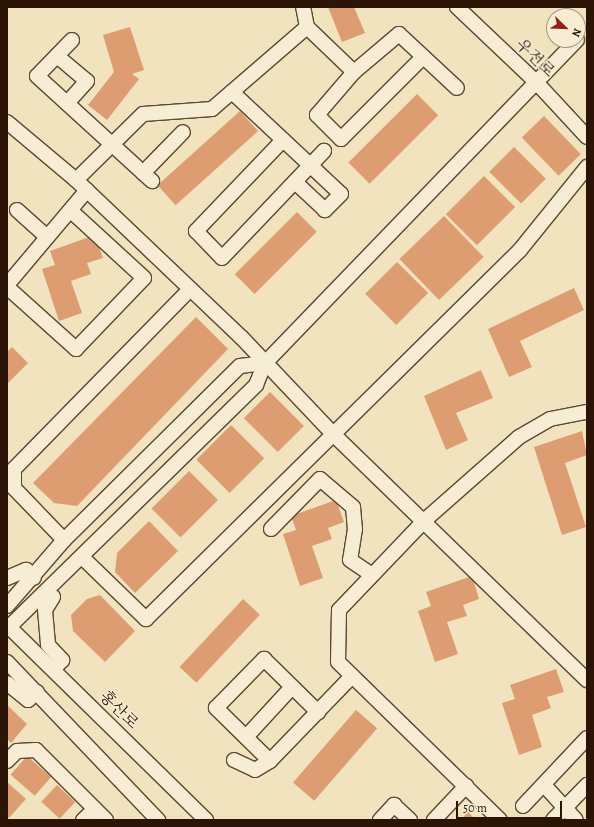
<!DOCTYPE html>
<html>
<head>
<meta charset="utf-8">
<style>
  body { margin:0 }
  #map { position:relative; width:594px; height:827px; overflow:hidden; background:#f1e3bd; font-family:Alegreya,"Noto Serif KR",serif }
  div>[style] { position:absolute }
  .building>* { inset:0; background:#dd9d70; transform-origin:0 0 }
  .roads { filter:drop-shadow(1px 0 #5c4733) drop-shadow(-1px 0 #5c4733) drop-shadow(0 1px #5c4733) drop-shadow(0 -1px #5c4733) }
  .minor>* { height:14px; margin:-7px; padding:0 7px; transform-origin:7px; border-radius:7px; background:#f6edd4 }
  span { translate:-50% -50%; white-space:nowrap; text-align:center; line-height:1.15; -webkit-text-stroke:3px #f6edd4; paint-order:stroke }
  .street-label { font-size:16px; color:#2b1305 }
  .frame { position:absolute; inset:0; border:8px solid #2b1305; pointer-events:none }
  .north { position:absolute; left:546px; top:8px; width:40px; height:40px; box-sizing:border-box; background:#f6edd4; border:1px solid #a59681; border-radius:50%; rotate:113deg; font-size:11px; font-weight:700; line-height:16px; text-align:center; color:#2b1305 }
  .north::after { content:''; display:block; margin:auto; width:14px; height:18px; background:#8f2418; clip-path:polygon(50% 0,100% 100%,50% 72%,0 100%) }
  .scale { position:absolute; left:456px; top:801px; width:106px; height:18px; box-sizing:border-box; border:2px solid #2b1305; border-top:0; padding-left:5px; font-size:12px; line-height:14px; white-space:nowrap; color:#2b1305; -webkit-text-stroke:3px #f6edd4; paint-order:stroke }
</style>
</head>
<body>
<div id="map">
  <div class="building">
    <div style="clip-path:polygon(328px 7px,354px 7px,365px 33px,342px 42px)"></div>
    <div style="clip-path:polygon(130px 27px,144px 70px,132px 74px,139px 79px,107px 120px,88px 105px,114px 72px,103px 35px)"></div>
    <div style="left:417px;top:94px;width:30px;height:97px;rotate:45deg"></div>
    <div style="left:240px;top:111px;width:27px;height:111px;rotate:48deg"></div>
    <div style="left:544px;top:116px;width:53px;height:31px;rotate:46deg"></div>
    <div style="left:514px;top:147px;width:45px;height:35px;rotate:45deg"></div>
    <div style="left:484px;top:176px;width:44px;height:54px;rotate:45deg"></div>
    <div style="left:297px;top:212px;width:28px;height:88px;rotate:45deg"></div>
    <div style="left:444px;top:216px;width:57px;height:62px;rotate:46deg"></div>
    <div style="clip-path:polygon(95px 235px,103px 258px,87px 263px,91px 274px,71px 281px,82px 313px,59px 321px,42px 269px,55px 265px,50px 251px)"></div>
    <div style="left:397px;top:262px;width:44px;height:45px;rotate:45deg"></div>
    <div style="clip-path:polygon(574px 288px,584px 310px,520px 341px,532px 367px,509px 377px,488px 329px)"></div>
    <div style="clip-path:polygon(196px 317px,228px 349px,77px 506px,54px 503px,33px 483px)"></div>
    <div style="clip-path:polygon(12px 347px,28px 363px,7px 384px,7px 352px)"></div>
    <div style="clip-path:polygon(481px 370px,493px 398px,456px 413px,468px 440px,446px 450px,424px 396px)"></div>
    <div style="left:270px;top:392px;width:48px;height:37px;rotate:45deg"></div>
    <div style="left:231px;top:425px;width:47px;height:49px;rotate:45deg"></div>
    <div style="clip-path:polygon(582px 431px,587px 455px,565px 463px,586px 527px,562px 535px,534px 447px)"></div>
    <div style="left:189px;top:471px;width:41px;height:53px;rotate:45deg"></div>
    <div style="clip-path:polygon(336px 500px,344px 522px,328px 528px,332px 539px,312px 546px,323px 578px,300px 586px,283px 534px,296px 530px,291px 516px)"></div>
    <div style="clip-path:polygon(149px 521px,178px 551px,135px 593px,115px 572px,117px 553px)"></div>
    <div style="clip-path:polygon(472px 576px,479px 599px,463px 605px,467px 616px,447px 622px,458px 654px,435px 662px,418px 611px,431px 606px,426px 592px)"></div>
    <div style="clip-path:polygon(100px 595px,135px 631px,105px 662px,73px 631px,71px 615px,87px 599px)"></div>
    <div style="left:243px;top:599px;width:23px;height:93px;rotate:43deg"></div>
    <div style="clip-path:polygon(556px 669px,564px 692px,547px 697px,551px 708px,532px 715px,542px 747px,519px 755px,502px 703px,515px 699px,510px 685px)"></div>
    <div style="clip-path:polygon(7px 705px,27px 724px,11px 743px,7px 739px)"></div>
    <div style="left:356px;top:710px;width:28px;height:96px;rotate:41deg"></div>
    <div style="left:27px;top:756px;width:32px;height:25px;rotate:41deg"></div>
    <div style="clip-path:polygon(7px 782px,26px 799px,9px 818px,7px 816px)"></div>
    <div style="left:57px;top:785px;width:25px;height:23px;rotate:43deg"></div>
    <div style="clip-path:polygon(468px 812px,476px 820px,461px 820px)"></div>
  </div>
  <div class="roads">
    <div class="minor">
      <div style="left:457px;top:7px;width:109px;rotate:43.5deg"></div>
      <div style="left:536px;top:82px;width:75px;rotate:47.2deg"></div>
      <div style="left:307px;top:27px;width:65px;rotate:43.8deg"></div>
      <div style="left:72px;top:40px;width:50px;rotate:134.2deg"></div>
      <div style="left:37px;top:76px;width:156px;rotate:42.4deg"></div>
      <div style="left:57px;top:56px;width:39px;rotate:40deg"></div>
      <div style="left:87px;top:81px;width:30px;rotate:132deg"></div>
      <div style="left:423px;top:57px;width:116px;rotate:135deg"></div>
      <div style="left:341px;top:139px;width:34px;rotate:-135deg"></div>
      <div style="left:317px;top:115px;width:57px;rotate:-49.3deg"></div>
      <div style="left:354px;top:72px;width:59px;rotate:-40.2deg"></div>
      <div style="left:399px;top:34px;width:79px;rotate:43deg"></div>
      <div style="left:232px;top:92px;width:149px;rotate:43.1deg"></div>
      <div style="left:341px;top:194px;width:23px;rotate:135deg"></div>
      <div style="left:325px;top:210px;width:40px;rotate:-137deg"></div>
      <div style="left:7px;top:122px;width:90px;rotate:40deg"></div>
      <div style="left:76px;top:180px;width:229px;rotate:43.6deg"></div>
      <div style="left:242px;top:338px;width:131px;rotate:46.5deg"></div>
      <div style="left:332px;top:433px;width:355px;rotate:44.1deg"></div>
      <div style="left:283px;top:140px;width:126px;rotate:133.7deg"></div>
      <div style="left:196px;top:231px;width:37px;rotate:46deg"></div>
      <div style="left:222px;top:258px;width:148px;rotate:-46.4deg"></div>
      <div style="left:143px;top:173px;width:57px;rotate:-45.7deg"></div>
      <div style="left:76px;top:180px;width:94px;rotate:-44.6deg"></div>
      <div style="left:143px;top:114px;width:69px;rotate:-4.1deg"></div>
      <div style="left:212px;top:109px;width:125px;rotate:-40.8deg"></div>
      <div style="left:307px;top:27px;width:20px;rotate:-101deg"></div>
      <div style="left:17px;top:210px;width:40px;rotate:42deg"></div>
      <div style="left:7px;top:285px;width:124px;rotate:-49.9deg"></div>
      <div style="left:7px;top:287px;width:93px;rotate:41.9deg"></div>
      <div style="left:76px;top:349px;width:98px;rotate:-46.2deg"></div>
      <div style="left:144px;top:278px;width:100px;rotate:-137.4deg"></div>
      <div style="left:271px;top:529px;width:70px;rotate:-45.6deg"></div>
      <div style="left:320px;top:479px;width:43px;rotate:40.3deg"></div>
      <div style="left:353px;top:507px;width:22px;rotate:85deg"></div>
      <div style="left:355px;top:529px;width:31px;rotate:99deg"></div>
      <div style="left:350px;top:560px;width:25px;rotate:34deg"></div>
      <div style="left:64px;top:540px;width:72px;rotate:-133.9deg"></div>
      <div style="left:14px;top:488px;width:19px;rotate:-90deg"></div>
      <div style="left:14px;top:469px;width:250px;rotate:-45.6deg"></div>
      <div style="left:83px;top:558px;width:88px;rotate:44.1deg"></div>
      <div style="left:146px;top:619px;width:525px;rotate:-44.61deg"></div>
      <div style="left:520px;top:250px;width:107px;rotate:-51.1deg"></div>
      <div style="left:7px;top:578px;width:21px;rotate:-23deg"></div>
      <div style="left:26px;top:570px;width:11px;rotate:45deg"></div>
      <div style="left:47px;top:593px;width:7px;rotate:34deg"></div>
      <div style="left:53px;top:597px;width:15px;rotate:122deg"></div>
      <div style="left:45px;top:610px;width:35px;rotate:85deg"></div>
      <div style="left:48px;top:645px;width:21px;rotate:47deg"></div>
      <div style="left:62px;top:660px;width:12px;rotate:132deg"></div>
      <div style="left:7px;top:606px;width:87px;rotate:-49.2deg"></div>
      <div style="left:64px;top:540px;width:247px;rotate:-44.7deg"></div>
      <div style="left:240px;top:366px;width:25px;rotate:-7deg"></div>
      <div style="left:7px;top:625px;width:279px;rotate:44.4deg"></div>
      <div style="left:7px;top:629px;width:349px;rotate:-44.4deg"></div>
      <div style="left:256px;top:385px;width:24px;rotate:-68deg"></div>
      <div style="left:265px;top:363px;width:449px;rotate:-46deg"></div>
      <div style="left:7px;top:662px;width:219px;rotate:46.3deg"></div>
      <div style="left:7px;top:683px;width:27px;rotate:39deg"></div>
      <div style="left:28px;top:700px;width:12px;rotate:-42deg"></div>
      <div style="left:246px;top:737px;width:68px;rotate:-47.4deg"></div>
      <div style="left:234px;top:760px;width:23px;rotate:25deg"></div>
      <div style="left:255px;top:770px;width:17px;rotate:-31deg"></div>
      <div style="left:270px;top:761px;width:118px;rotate:-46deg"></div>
      <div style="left:7px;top:761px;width:14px;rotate:-45deg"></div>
      <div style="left:17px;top:751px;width:19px;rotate:-3deg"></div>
      <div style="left:36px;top:750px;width:99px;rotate:45deg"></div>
      <div style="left:270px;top:761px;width:76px;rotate:-135.5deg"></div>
      <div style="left:216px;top:708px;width:69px;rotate:-45.6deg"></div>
      <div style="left:264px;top:659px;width:76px;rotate:44.5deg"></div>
      <div style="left:544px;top:785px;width:47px;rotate:47.6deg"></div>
      <div style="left:523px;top:806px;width:93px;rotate:-46.7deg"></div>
      <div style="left:83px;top:820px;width:16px;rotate:-43deg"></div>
      <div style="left:380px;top:820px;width:21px;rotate:-47deg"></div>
      <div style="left:394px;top:805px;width:22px;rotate:43deg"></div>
      <div style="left:434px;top:820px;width:47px;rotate:-46.7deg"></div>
      <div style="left:500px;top:820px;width:226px;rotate:-135.7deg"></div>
      <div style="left:338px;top:662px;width:52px;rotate:-88.9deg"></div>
      <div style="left:339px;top:610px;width:124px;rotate:-46.3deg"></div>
      <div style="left:425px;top:520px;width:125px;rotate:-41.4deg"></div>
      <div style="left:519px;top:437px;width:36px;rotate:-30deg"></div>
      <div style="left:550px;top:419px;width:38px;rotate:-11deg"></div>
      <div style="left:553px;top:820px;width:49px;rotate:-45.8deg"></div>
    </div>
  </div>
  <div class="street-label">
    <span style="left:535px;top:58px;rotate:44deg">우전로</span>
    <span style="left:119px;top:710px;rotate:44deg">홍산로</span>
  </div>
  <div class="frame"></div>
  <div class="north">N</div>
  <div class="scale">50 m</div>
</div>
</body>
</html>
